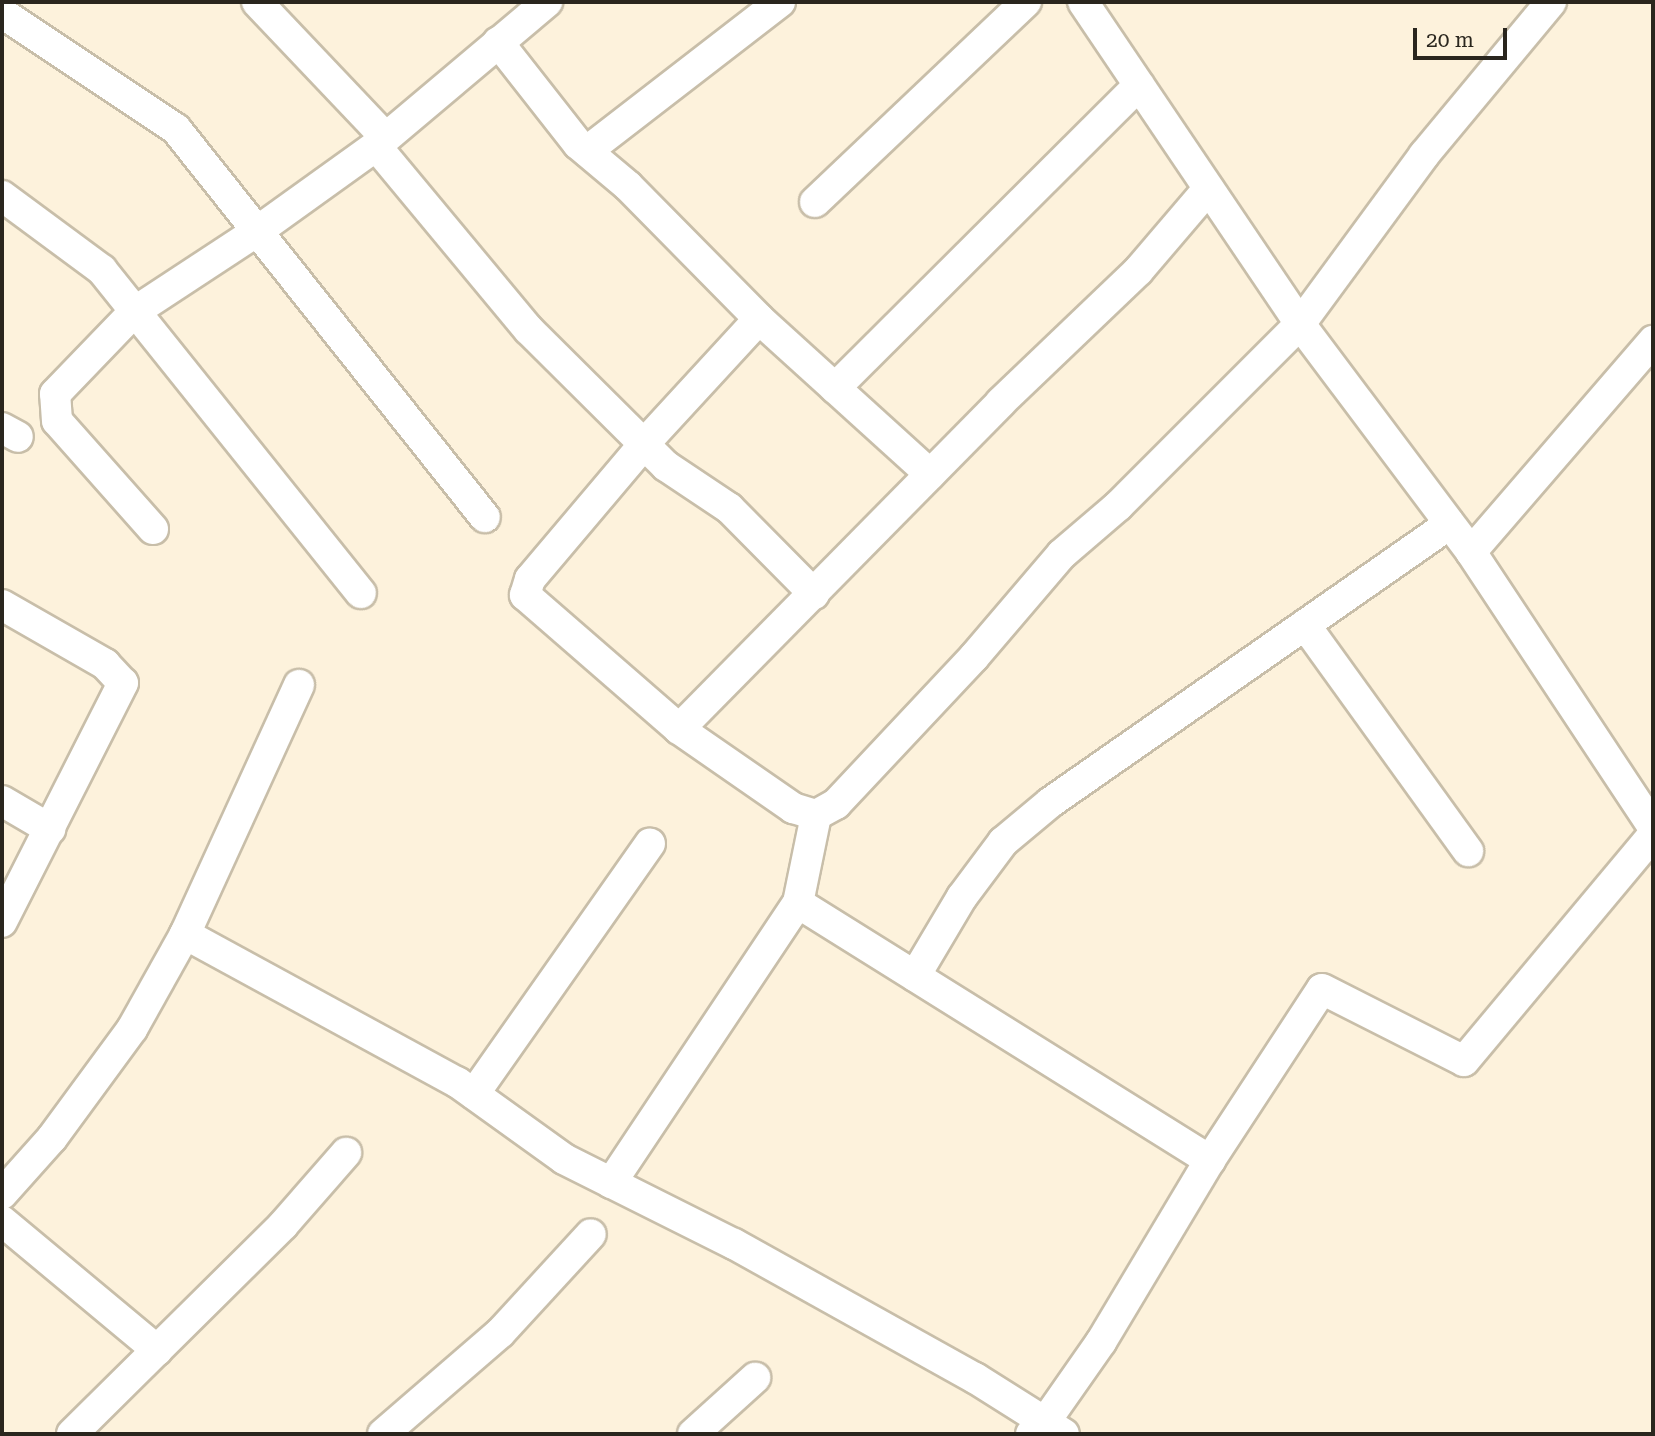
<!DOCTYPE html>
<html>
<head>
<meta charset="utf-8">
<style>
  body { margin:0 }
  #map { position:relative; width:1655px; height:1436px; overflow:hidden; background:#fdf2dc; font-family:"Roboto Serif",serif }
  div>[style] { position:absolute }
  .roads { filter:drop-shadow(2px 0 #c8bea9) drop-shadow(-2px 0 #c8bea9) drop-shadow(0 2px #c8bea9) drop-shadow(0 -2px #c8bea9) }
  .minor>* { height:30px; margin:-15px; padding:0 15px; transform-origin:15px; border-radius:15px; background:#fff }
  span { translate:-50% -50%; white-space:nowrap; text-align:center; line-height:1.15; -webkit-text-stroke:6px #fdf2dc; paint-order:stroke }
  .frame { position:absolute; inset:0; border:4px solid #2a261e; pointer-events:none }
  .scale { position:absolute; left:1413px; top:28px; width:94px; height:32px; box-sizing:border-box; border:4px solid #2a261e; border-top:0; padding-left:9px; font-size:21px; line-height:24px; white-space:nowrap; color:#2a261e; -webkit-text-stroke:5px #fdf2dc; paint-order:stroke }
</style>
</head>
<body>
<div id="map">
  <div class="roads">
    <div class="minor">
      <div style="left:257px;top:2px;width:187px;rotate:46.5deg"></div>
      <div style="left:1083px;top:2px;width:388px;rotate:56deg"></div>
      <div style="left:1300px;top:324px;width:285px;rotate:53.1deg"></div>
      <div style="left:1471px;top:552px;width:330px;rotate:56.5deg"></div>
      <div style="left:2px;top:13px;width:209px;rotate:33.7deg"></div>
      <div style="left:176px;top:129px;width:496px;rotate:51.5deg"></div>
      <div style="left:498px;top:42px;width:130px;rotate:51.9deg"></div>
      <div style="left:578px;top:144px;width:65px;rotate:40deg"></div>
      <div style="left:628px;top:186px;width:187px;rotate:45.4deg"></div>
      <div style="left:759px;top:319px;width:231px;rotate:42.2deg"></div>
      <div style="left:376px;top:146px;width:239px;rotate:50.3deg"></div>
      <div style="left:529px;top:330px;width:193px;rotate:44.8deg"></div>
      <div style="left:666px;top:466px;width:76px;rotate:33.7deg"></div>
      <div style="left:729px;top:508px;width:121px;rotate:45.3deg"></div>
      <div style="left:587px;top:151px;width:244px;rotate:-37.7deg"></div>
      <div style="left:2px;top:196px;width:124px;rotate:36.5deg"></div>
      <div style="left:102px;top:270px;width:414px;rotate:51.3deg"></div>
      <div style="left:815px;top:202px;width:291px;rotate:-43.5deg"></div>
      <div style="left:759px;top:319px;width:168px;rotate:132.6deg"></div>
      <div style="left:645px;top:443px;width:178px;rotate:130.2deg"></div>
      <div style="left:530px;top:579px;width:17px;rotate:107deg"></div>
      <div style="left:525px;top:595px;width:204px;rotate:41deg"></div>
      <div style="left:679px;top:729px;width:139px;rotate:34.7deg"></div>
      <div style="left:793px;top:808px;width:24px;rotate:17deg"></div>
      <div style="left:816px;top:815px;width:23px;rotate:-29deg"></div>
      <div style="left:836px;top:804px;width:202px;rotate:-46.8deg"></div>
      <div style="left:974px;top:657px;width:135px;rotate:-49.5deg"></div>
      <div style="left:1062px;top:554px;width:74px;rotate:-40.6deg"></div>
      <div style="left:1118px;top:506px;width:257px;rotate:-45deg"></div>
      <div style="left:1300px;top:324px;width:210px;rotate:-53.7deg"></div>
      <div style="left:1424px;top:155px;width:199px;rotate:-50.3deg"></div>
      <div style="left:835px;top:388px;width:429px;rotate:-44.9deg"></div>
      <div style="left:2px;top:428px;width:18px;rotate:29deg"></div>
      <div style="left:153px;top:529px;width:144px;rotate:-131.6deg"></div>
      <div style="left:57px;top:421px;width:27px;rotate:-94deg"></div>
      <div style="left:55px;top:394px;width:114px;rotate:-46.1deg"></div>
      <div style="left:134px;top:312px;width:149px;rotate:-33.3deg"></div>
      <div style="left:259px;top:230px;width:144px;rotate:-35.7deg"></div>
      <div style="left:376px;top:146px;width:224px;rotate:-40.1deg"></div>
      <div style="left:1471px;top:552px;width:279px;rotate:-49.2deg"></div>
      <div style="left:2px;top:605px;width:119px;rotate:29.8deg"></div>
      <div style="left:105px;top:664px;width:26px;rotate:47deg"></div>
      <div style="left:123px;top:683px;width:268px;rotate:116.9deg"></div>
      <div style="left:1305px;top:625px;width:279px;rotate:54.2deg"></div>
      <div style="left:679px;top:729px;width:459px;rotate:-45.4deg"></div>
      <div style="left:1001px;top:402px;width:190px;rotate:-43.7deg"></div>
      <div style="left:1138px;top:271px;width:108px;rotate:-49.5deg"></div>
      <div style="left:2px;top:801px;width:56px;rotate:30.3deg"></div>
      <div style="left:798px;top:903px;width:90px;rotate:-78.4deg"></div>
      <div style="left:185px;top:934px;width:310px;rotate:28.6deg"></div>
      <div style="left:457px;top:1082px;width:132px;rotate:35.7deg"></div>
      <div style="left:564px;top:1159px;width:190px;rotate:26.6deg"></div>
      <div style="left:734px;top:1244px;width:276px;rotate:29.1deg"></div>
      <div style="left:975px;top:1378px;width:105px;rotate:32.2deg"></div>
      <div style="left:915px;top:976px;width:92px;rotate:-59.3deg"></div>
      <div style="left:962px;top:897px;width:69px;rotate:-53.3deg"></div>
      <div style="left:1003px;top:842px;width:62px;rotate:-39.8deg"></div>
      <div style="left:1051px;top:802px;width:486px;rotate:-34.9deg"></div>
      <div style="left:474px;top:1094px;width:306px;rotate:-54.9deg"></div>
      <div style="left:611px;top:1183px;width:337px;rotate:-56.3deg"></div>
      <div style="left:798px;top:903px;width:486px;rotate:32deg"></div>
      <div style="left:2px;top:1194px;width:75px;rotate:-48.2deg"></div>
      <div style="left:52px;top:1138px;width:135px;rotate:-53.7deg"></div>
      <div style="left:132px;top:1029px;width:109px;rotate:-60.8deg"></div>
      <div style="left:185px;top:934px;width:274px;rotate:-65.4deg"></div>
      <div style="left:2px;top:1221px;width:202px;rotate:39.8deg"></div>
      <div style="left:72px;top:1434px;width:297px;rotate:-44.7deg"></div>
      <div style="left:283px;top:1225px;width:96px;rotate:-48.8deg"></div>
      <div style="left:383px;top:1434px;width:155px;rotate:-40.8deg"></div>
      <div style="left:500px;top:1333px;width:134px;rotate:-47.4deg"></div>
      <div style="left:693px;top:1434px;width:84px;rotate:-42.1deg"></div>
      <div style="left:1031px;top:1434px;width:18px;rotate:-41deg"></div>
      <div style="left:1045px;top:1422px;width:98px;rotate:-55deg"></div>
      <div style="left:1101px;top:1342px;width:212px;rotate:-59.1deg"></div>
      <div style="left:1210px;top:1160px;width:204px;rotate:-56.8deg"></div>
      <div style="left:1322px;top:989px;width:159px;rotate:26.9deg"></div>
      <div style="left:1464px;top:1061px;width:295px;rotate:-50.1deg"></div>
    </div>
  </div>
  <div class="frame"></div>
  <div class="scale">20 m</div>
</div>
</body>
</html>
